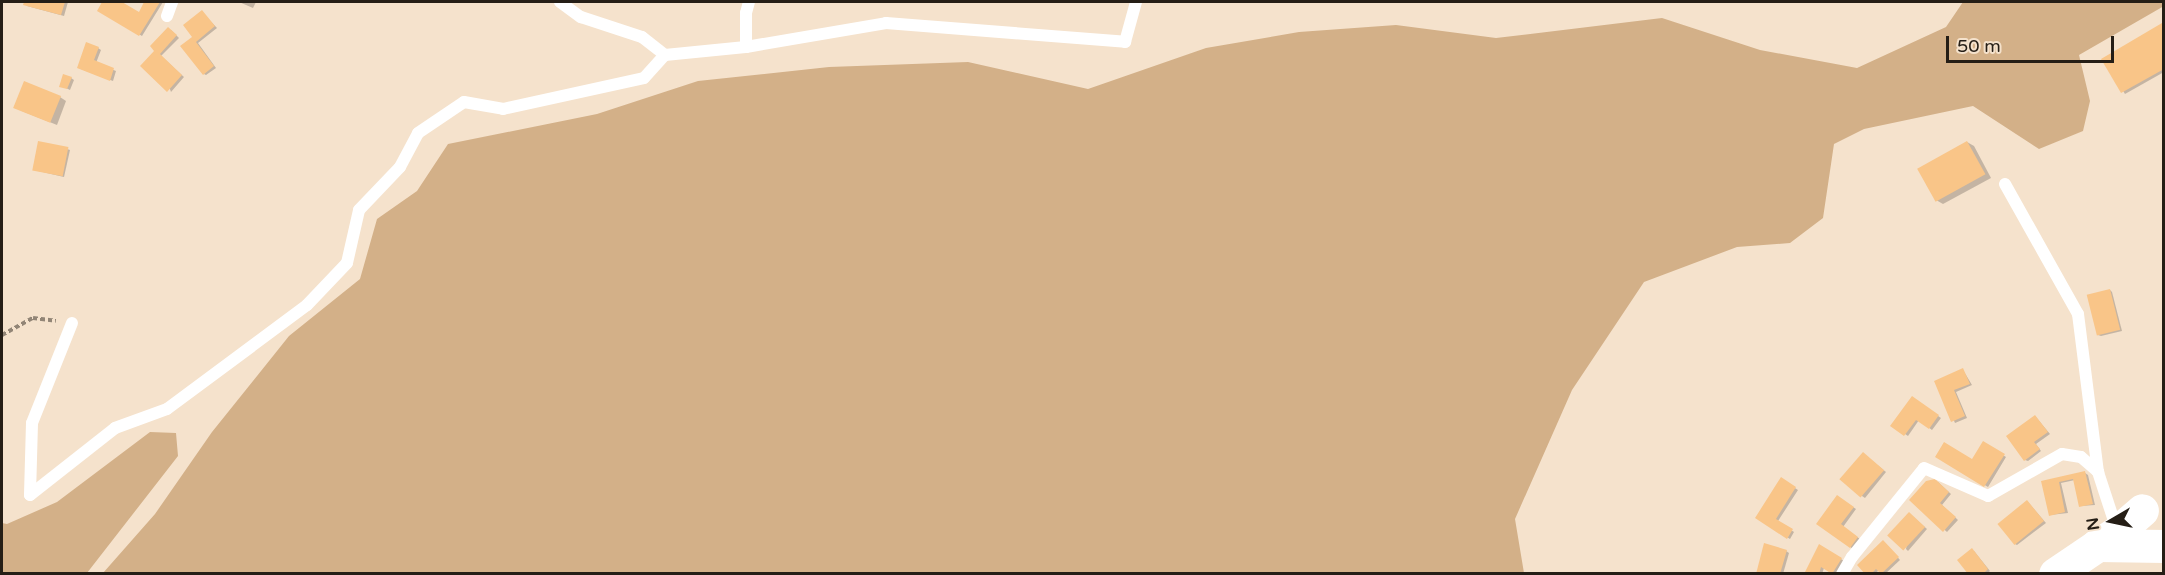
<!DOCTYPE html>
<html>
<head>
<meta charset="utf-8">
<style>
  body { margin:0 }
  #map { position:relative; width:2165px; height:575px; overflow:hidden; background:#f5e2cc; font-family:"Varela Round",sans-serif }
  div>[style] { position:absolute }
  .green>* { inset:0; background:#d3b088 }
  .shadow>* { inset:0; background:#0003 }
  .building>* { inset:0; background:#f9c588; transform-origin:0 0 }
  .path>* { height:4px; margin-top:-2px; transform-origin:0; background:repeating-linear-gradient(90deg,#928576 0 4.5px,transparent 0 7.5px) }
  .lane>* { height:12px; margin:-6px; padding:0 6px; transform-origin:6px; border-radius:6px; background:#fff }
  .secondary>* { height:33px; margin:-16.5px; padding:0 16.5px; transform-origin:16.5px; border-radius:16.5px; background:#fff }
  span { translate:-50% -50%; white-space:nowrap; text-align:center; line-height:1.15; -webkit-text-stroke:5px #f5e2cc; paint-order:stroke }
  .frame { position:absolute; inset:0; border:3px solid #251e16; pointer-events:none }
  .north { position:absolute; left:2081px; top:491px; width:60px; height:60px; -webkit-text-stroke:4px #f5e2cc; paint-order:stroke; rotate:261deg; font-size:16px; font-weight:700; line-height:24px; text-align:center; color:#251e16 }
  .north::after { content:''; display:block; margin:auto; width:21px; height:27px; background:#251e16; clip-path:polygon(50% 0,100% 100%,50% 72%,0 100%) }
  .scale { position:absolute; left:1946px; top:36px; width:168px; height:27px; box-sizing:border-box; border:3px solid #251e16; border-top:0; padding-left:8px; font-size:18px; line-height:21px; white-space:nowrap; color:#251e16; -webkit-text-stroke:4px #f5e2cc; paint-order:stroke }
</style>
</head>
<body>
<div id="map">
  <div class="green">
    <div style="clip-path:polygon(1963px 2px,2163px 2px,2164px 6px,2079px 55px,2090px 101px,2083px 131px,2039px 149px,1973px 106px,1864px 129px,1834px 144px,1823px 218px,1790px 243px,1737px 247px,1644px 282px,1572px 390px,1515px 519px,1524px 573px,103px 573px,155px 514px,212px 432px,289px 336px,360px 279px,377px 219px,417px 191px,448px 144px,597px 114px,698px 81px,829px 67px,968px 62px,1088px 89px,1206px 48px,1299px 32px,1396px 25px,1496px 38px,1662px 18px,1760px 50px,1857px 68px,1946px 27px)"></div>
    <div style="clip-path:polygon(150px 432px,176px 433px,178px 456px,87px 573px,2px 573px,2px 523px,7px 524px,57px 502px)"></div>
  </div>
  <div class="shadow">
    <div style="clip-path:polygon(25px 2px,68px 2px,64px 16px,27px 6px)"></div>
    <div style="clip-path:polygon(104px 2px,119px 2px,139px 14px,146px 2px,163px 2px,142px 36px,99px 10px)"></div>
    <div style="clip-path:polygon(239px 2px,256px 2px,253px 8px)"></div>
    <div style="clip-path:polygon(202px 12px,217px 28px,198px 43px,216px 68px,206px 75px,204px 74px,194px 37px)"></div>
    <div style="clip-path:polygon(2162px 25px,2164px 72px,2125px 94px,2103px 59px)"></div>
    <div style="clip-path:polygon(171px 30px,179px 38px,161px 56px,184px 77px,171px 92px,156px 51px)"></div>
    <div style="clip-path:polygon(98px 48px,101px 50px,96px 63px,116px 71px,113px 81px,81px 69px)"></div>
    <div style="clip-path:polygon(71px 78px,74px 80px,70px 90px,64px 87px)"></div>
    <div style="clip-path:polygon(60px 97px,66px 101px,57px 125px,22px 111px)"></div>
    <div style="clip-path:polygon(1967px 142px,1974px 146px,1991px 178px,1943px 204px,1936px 200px)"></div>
    <div style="clip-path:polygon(67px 149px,70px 150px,64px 177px,34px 170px)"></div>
    <div style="clip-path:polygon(2110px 290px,2112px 292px,2122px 331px,2101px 336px,2098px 335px)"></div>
    <div style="clip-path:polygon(1963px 370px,1972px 385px,1956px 392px,1967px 418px,1955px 423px,1936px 382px)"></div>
    <div style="clip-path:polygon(1912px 398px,1941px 418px,1932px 430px,1919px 420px,1908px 436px,1892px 425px)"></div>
    <div style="clip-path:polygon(2035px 416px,2050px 434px,2036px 444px,2041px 451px,2028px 461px,2025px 460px)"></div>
    <div style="clip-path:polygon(1984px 443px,2006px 457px,1988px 487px,1937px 456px,1973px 461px)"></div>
    <div style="clip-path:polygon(1866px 456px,1886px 472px,1865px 498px,1862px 496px)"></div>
    <div style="clip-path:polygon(2085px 473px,2088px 475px,2095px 505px,2080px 506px,2075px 480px,2061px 483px,2068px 513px,2050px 515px,2043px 482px)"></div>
    <div style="clip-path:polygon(1781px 479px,1798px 490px,1778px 521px,1794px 532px,1790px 539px,1757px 518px)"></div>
    <div style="clip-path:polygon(1938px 482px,1951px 494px,1942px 505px,1958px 520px,1947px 532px,1911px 500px)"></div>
    <div style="clip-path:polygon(1838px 497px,1856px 509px,1843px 527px,1860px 539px,1853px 549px,1818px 524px)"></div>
    <div style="clip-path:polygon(2027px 501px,2046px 523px,2017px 545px,2015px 544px)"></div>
    <div style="clip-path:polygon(1912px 516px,1927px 529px,1908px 551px,1906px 549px)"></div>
    <div style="clip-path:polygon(1886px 544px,1900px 560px,1885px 574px,1879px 570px,1875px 574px,1867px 574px)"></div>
    <div style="clip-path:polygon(1820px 546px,1844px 561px,1836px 574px,1824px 568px,1822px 574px,1806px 574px)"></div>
    <div style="clip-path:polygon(1786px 551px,1789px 553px,1783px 574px,1774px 574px)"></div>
    <div style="clip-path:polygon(1974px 551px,1990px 571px,1987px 574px,1970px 574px)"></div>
  </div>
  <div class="building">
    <div style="clip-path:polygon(24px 2px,65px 2px,61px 15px,23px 5px)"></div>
    <div style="clip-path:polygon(102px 2px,122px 2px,139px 12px,144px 2px,160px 2px,139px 36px,97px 11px)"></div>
    <div style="clip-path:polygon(202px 10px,215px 26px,196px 42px,214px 66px,203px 75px,180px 46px,192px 37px,183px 25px)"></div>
    <div style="clip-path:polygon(2162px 23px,2164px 69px,2121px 93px,2101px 59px)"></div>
    <div style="clip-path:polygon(168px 27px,177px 35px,160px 54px,182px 75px,167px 92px,140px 66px,154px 51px,150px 46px)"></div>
    <div style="clip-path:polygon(86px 42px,99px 47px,94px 60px,114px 68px,110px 81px,77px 68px)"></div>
    <div style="clip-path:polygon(63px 74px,72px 77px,67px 89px,59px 87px)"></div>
    <div style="left:24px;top:81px;width:40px;height:29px;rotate:22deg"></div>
    <div style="left:38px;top:141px;width:31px;height:30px;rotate:11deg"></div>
    <div style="left:1967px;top:141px;width:38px;height:57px;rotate:61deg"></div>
    <div style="left:2110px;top:289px;width:42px;height:24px;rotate:76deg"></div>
    <div style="clip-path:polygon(1963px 368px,1970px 384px,1954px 390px,1965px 416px,1951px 422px,1934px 381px)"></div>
    <div style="clip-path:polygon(1912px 396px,1939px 415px,1929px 429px,1916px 420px,1904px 436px,1890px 426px)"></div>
    <div style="clip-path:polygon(2035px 415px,2048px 432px,2034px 442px,2040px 449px,2024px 461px,2006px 436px)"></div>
    <div style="clip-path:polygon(1983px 441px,2005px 454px,1984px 487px,1935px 457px,1944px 442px,1972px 459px)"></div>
    <div style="left:1863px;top:452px;width:28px;height:36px;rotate:41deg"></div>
    <div style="clip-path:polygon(2085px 471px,2093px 504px,2079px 507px,2073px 479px,2059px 482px,2065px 512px,2049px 516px,2041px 481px)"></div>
    <div style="clip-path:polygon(1781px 477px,1796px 487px,1776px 519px,1793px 529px,1787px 539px,1755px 518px)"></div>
    <div style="clip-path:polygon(1935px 479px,1949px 492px,1940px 503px,1956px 517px,1943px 532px,1909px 500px,1926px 481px)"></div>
    <div style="clip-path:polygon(1837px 495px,1854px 507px,1841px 524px,1858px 537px,1850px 548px,1816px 524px)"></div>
    <div style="left:2027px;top:500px;width:27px;height:38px;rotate:51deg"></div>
    <div style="left:1909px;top:512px;width:22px;height:32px;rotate:43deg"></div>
    <div style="clip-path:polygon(1883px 540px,1899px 557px,1881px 574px,1876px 569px,1871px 574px,1865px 574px,1857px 565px)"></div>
    <div style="clip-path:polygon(1764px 543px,1787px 550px,1780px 574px,1756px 574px)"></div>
    <div style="clip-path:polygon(1819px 544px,1842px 558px,1832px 574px,1821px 567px,1819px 574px,1804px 574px)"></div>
    <div style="clip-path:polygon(1972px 548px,1988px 569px,1983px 574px,1968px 574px,1957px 560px)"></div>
  </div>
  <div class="path">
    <div style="left:2px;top:335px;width:35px;rotate:-29deg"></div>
    <div style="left:33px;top:318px;width:23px;rotate:7deg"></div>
  </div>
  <div class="lane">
    <div style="left:560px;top:2px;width:26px;rotate:36deg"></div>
    <div style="left:581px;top:17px;width:64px;rotate:18.2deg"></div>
    <div style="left:642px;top:37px;width:29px;rotate:38deg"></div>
    <div style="left:167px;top:16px;width:15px;rotate:-70deg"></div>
    <div style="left:746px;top:47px;width:34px;rotate:-90deg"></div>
    <div style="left:746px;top:13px;width:11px;rotate:-75deg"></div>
    <div style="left:2005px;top:184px;width:149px;rotate:60.7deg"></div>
    <div style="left:2078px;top:314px;width:159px;rotate:82.8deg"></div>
    <div style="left:72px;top:323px;width:108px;rotate:111.8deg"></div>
    <div style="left:32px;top:423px;width:72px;rotate:91.6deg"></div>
    <div style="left:30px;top:495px;width:108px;rotate:-38.2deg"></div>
    <div style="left:115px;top:428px;width:55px;rotate:-20.1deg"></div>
    <div style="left:167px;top:409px;width:174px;rotate:-36.6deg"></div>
    <div style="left:307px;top:305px;width:58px;rotate:-46.4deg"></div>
    <div style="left:347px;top:263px;width:54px;rotate:-77.2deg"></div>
    <div style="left:359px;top:210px;width:59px;rotate:-46.4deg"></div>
    <div style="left:400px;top:167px;width:38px;rotate:-62deg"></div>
    <div style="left:418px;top:133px;width:55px;rotate:-34deg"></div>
    <div style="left:464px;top:102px;width:40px;rotate:10deg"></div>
    <div style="left:503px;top:109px;width:144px;rotate:-12.4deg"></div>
    <div style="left:644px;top:78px;width:31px;rotate:-48deg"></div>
    <div style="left:665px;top:55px;width:81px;rotate:-5.6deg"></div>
    <div style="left:746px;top:47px;width:142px;rotate:-9.7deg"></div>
    <div style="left:886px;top:23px;width:240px;rotate:4.5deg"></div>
    <div style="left:1125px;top:42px;width:41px;rotate:-74.6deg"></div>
    <div style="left:1842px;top:574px;width:20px;rotate:-60deg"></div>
    <div style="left:1852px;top:557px;width:114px;rotate:-51deg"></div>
    <div style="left:1924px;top:468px;width:70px;rotate:23.6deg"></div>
    <div style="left:1988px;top:496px;width:85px;rotate:-29.6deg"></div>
    <div style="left:2062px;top:454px;width:19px;rotate:9deg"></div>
    <div style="left:2081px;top:457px;width:23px;rotate:41deg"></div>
    <div style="left:2098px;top:472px;width:61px;rotate:71.9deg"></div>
  </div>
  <div class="secondary">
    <div style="left:2097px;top:545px;width:67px;rotate:0.9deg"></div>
    <div style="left:2055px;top:574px;width:75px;rotate:-34.1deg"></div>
    <div style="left:2117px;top:532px;width:33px;rotate:-41deg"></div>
  </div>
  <div class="frame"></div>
  <div class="north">N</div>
  <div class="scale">50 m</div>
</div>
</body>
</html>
